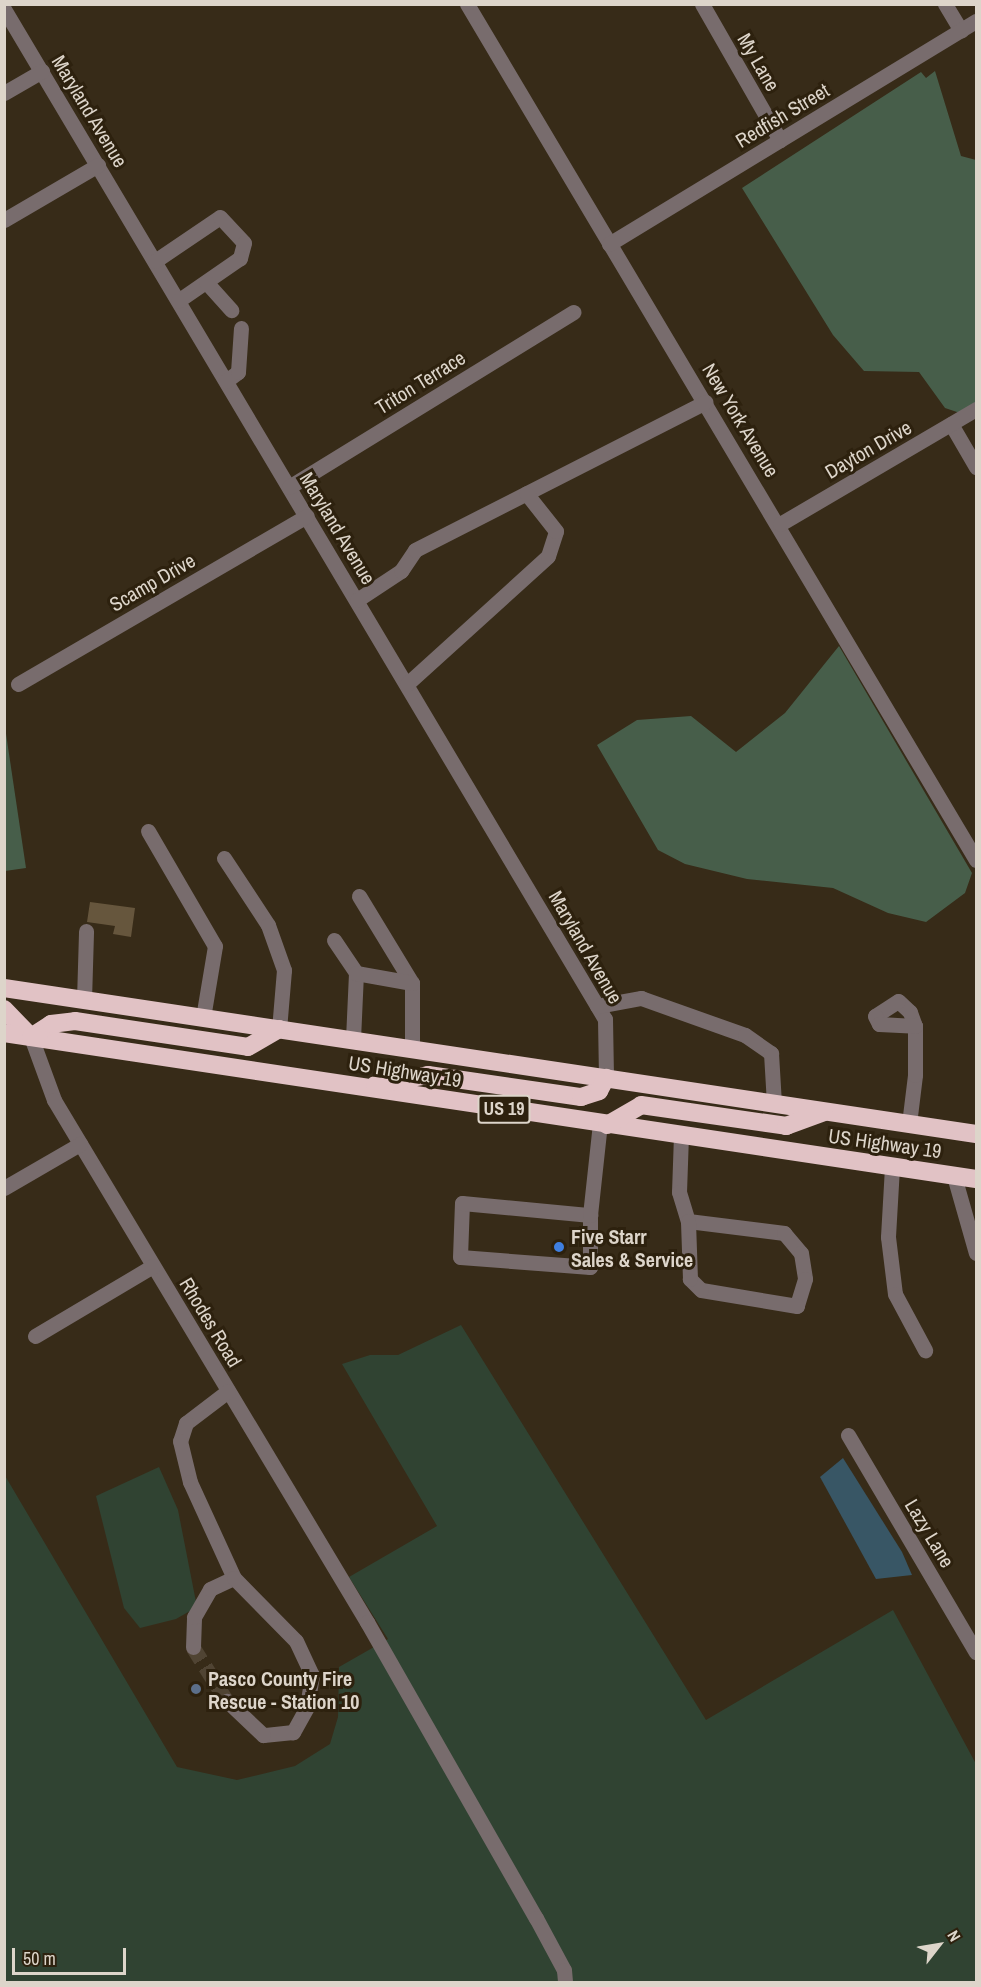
<!DOCTYPE html>
<html>
<head>
<meta charset="utf-8">
<style>
  body { margin:0 }
  #map { position:relative; width:981px; height:1987px; overflow:hidden; background:#372b18; font-family:"Archivo Narrow",sans-serif }
  div>[style] { position:absolute }
  .green>* { inset:0; background:#304332 }
  .forest>* { inset:0; background:#475e4a }
  .water>* { inset:0; background:#385665 }
  .building>* { inset:0; background:#66563d }
  .minor-tunnel>* { height:15px; margin-top:-7.5px; transform-origin:0; background:repeating-linear-gradient(90deg,#504433 0 15px,transparent 0 23px) }
  .minor>* { height:15px; margin:-7.5px; padding:0 7.5px; transform-origin:7.5px; border-radius:7.5px; background:#786c6d }
  .highway>* { height:18px; margin:-9px; padding:0 9px; transform-origin:9px; border-radius:9px; background:#e1c2c5 }
  .dots>* { width:16px; height:16px; translate:-50% -50%; box-sizing:border-box; border:3px solid #2d210e; border-radius:50% }
  span { translate:-50% -50%; white-space:nowrap; text-align:center; line-height:1.15; -webkit-text-stroke:6px #2d210e; paint-order:stroke }
  .shield-label span { padding:2px 4px; background:#2d210e; border:2px solid; border-radius:4px; -webkit-text-stroke-width:0 }
  .shield-label { font-size:18px; color:#ddd5ca; font-weight:700 }
  .street-label { font-size:20px; color:#ddd5ca }
  .poi-label { font-size:20px; color:#ddd5ca; font-weight:700 }
  .left { translate:0 -50%; text-align:left }
  .frame { position:absolute; inset:0; border:6px solid #ddd5ca; pointer-events:none }
  .north { position:absolute; left:909px; top:1915px; width:60px; height:60px; -webkit-text-stroke:4px #2d210e; paint-order:stroke; rotate:59deg; font-size:16px; font-weight:700; line-height:24px; text-align:center; color:#ddd5ca }
  .north::after { content:''; display:block; margin:auto; width:21px; height:27px; background:#ddd5ca; clip-path:polygon(50% 0,100% 100%,50% 72%,0 100%) }
  .scale { position:absolute; left:12px; top:1948px; width:114px; height:27px; box-sizing:border-box; border:3px solid #ddd5ca; border-top:0; padding-left:8px; font-size:18px; line-height:21px; white-space:nowrap; color:#ddd5ca; -webkit-text-stroke:4px #2d210e; paint-order:stroke }
</style>
</head>
<body>
<div id="map">
  <div class="green">
    <div style="clip-path:polygon(461px 1325px,706px 1720px,893px 1610px,976px 1764px,976px 1982px,5px 1982px,4px 1474px,177px 1767px,237px 1780px,295px 1766px,330px 1744px,338px 1717px,339px 1667px,388px 1639px,349px 1577px,437px 1526px,342px 1364px,370px 1355px,398px 1355px)"></div>
    <div style="clip-path:polygon(159px 1467px,178px 1510px,197px 1607px,176px 1619px,140px 1628px,124px 1608px,96px 1496px)"></div>
  </div>
  <div class="forest">
    <div style="clip-path:polygon(935px 71px,961px 156px,976px 160px,976px 410px,972px 417px,945px 408px,919px 372px,864px 371px,833px 335px,742px 188px,921px 72px,926px 78px)"></div>
    <div style="clip-path:polygon(839px 646px,972px 873px,965px 893px,926px 922px,888px 913px,833px 888px,747px 879px,685px 864px,658px 850px,597px 745px,637px 720px,691px 716px,736px 752px,785px 713px)"></div>
    <div style="clip-path:polygon(5px 727px,26px 868px,5px 871px,4px 871px)"></div>
  </div>
  <div class="water">
    <div style="clip-path:polygon(843px 1458px,902px 1552px,912px 1575px,876px 1579px,820px 1477px)"></div>
  </div>
  <div class="building">
    <div style="clip-path:polygon(90px 902px,135px 908px,131px 937px,113px 934px,115px 926px,87px 922px)"></div>
  </div>
  <div class="minor-tunnel">
    <div style="left:193px;top:1647px;width:64px;rotate:57.8deg"></div>
  </div>
  <div class="minor">
    <div style="left:467px;top:4px;width:996px;rotate:59.26deg"></div>
    <div style="left:702px;top:4px;width:157px;rotate:60.2deg"></div>
    <div style="left:945px;top:4px;width:31px;rotate:59deg"></div>
    <div style="left:4px;top:9px;width:1175px;rotate:59.25deg"></div>
    <div style="left:605px;top:1019px;width:59px;rotate:89deg"></div>
    <div style="left:4px;top:93px;width:44px;rotate:-30.1deg"></div>
    <div style="left:4px;top:220px;width:109px;rotate:-30.3deg"></div>
    <div style="left:609px;top:244px;width:429px;rotate:-31.3deg"></div>
    <div style="left:155px;top:261px;width:78px;rotate:-34.1deg"></div>
    <div style="left:220px;top:217px;width:35px;rotate:47deg"></div>
    <div style="left:244px;top:243px;width:16px;rotate:105deg"></div>
    <div style="left:240px;top:258px;width:75px;rotate:145.3deg"></div>
    <div style="left:206px;top:282px;width:38px;rotate:48deg"></div>
    <div style="left:226px;top:381px;width:15px;rotate:-37deg"></div>
    <div style="left:238px;top:372px;width:44px;rotate:-86.1deg"></div>
    <div style="left:951px;top:424px;width:50px;rotate:59.8deg"></div>
    <div style="left:289px;top:487px;width:334px;rotate:-31.6deg"></div>
    <div style="left:780px;top:524px;width:227px;rotate:-30.4deg"></div>
    <div style="left:357px;top:600px;width:53px;rotate:-33.4deg"></div>
    <div style="left:401px;top:571px;width:25px;rotate:-56deg"></div>
    <div style="left:415px;top:550px;width:326px;rotate:-27deg"></div>
    <div style="left:18px;top:684px;width:334px;rotate:-30.2deg"></div>
    <div style="left:407px;top:684px;width:190px;rotate:-42.2deg"></div>
    <div style="left:548px;top:556px;width:26px;rotate:-72deg"></div>
    <div style="left:556px;top:531px;width:48px;rotate:-128.3deg"></div>
    <div style="left:148px;top:831px;width:133px;rotate:59.8deg"></div>
    <div style="left:215px;top:946px;width:73px;rotate:99.5deg"></div>
    <div style="left:224px;top:858px;width:80px;rotate:56.7deg"></div>
    <div style="left:268px;top:925px;width:48px;rotate:70.4deg"></div>
    <div style="left:284px;top:970px;width:59px;rotate:94.8deg"></div>
    <div style="left:359px;top:896px;width:102px;rotate:58.7deg"></div>
    <div style="left:412px;top:983px;width:66px;rotate:90deg"></div>
    <div style="left:334px;top:940px;width:40px;rotate:56deg"></div>
    <div style="left:356px;top:973px;width:67px;rotate:92.6deg"></div>
    <div style="left:356px;top:973px;width:57px;rotate:10.1deg"></div>
    <div style="left:84px;top:1000px;width:69px;rotate:-88.3deg"></div>
    <div style="left:597px;top:1006px;width:45px;rotate:-10.3deg"></div>
    <div style="left:641px;top:998px;width:110px;rotate:19.6deg"></div>
    <div style="left:745px;top:1035px;width:32px;rotate:35deg"></div>
    <div style="left:771px;top:1053px;width:50px;rotate:86.6deg"></div>
    <div style="left:31px;top:1037px;width:67px;rotate:69.9deg"></div>
    <div style="left:54px;top:1100px;width:609px;rotate:59.05deg"></div>
    <div style="left:367px;top:1622px;width:341px;rotate:60.3deg"></div>
    <div style="left:536px;top:1918px;width:59px;rotate:61.7deg"></div>
    <div style="left:564px;top:1970px;width:12px;rotate:85deg"></div>
    <div style="left:909px;top:1124px;width:49px;rotate:-83deg"></div>
    <div style="left:915px;top:1075px;width:49px;rotate:-90deg"></div>
    <div style="left:915px;top:1026px;width:15px;rotate:-110deg"></div>
    <div style="left:910px;top:1012px;width:16px;rotate:-137deg"></div>
    <div style="left:898px;top:1001px;width:27px;rotate:147deg"></div>
    <div style="left:875px;top:1016px;width:9px;rotate:63deg"></div>
    <div style="left:879px;top:1024px;width:36px;rotate:3deg"></div>
    <div style="left:681px;top:1135px;width:57px;rotate:92deg"></div>
    <div style="left:679px;top:1192px;width:30px;rotate:73deg"></div>
    <div style="left:688px;top:1221px;width:97px;rotate:7.1deg"></div>
    <div style="left:784px;top:1233px;width:26px;rotate:50deg"></div>
    <div style="left:801px;top:1253px;width:26px;rotate:81deg"></div>
    <div style="left:805px;top:1279px;width:28px;rotate:107deg"></div>
    <div style="left:797px;top:1306px;width:97px;rotate:-170.5deg"></div>
    <div style="left:701px;top:1290px;width:16px;rotate:-135deg"></div>
    <div style="left:690px;top:1279px;width:58px;rotate:-92deg"></div>
    <div style="left:892px;top:1167px;width:70px;rotate:93.3deg"></div>
    <div style="left:888px;top:1237px;width:57px;rotate:83deg"></div>
    <div style="left:895px;top:1294px;width:64px;rotate:61.8deg"></div>
    <div style="left:954px;top:1176px;width:80px;rotate:74.1deg"></div>
    <div style="left:4px;top:1188px;width:88px;rotate:-30.1deg"></div>
    <div style="left:590px;top:1215px;width:52px;rotate:90deg"></div>
    <div style="left:590px;top:1267px;width:130px;rotate:-175.6deg"></div>
    <div style="left:460px;top:1257px;width:54px;rotate:-87.9deg"></div>
    <div style="left:462px;top:1203px;width:129px;rotate:5.4deg"></div>
    <div style="left:590px;top:1215px;width:93px;rotate:-83.8deg"></div>
    <div style="left:35px;top:1336px;width:137px;rotate:-30.7deg"></div>
    <div style="left:228px;top:1391px;width:53px;rotate:142.7deg"></div>
    <div style="left:186px;top:1423px;width:19px;rotate:108deg"></div>
    <div style="left:180px;top:1441px;width:42px;rotate:76.3deg"></div>
    <div style="left:190px;top:1482px;width:106px;rotate:65.4deg"></div>
    <div style="left:848px;top:1435px;width:252px;rotate:59.5deg"></div>
    <div style="left:193px;top:1647px;width:30px;rotate:-88deg"></div>
    <div style="left:194px;top:1617px;width:32px;rotate:-60deg"></div>
    <div style="left:210px;top:1589px;width:26px;rotate:-25deg"></div>
    <div style="left:234px;top:1578px;width:88px;rotate:45.5deg"></div>
    <div style="left:296px;top:1641px;width:38px;rotate:65deg"></div>
    <div style="left:312px;top:1675px;width:32px;rotate:99deg"></div>
    <div style="left:307px;top:1707px;width:29px;rotate:119deg"></div>
    <div style="left:293px;top:1732px;width:30px;rotate:174deg"></div>
    <div style="left:263px;top:1735px;width:50px;rotate:-136.6deg"></div>
  </div>
  <div class="highway">
    <div style="left:4px;top:988px;width:983px;rotate:8.54deg"></div>
    <div style="left:4px;top:1009px;width:39px;rotate:46deg"></div>
    <div style="left:4px;top:1033px;width:983px;rotate:8.54deg"></div>
    <div style="left:31px;top:1037px;width:24px;rotate:-33deg"></div>
    <div style="left:51px;top:1024px;width:24px;rotate:-7deg"></div>
    <div style="left:75px;top:1021px;width:175px;rotate:8.5deg"></div>
    <div style="left:248px;top:1047px;width:36px;rotate:-30deg"></div>
    <div style="left:375px;top:1085px;width:54px;rotate:-10.7deg"></div>
    <div style="left:428px;top:1075px;width:155px;rotate:8.2deg"></div>
    <div style="left:581px;top:1097px;width:19px;rotate:-18deg"></div>
    <div style="left:599px;top:1091px;width:15px;rotate:-62deg"></div>
    <div style="left:607px;top:1125px;width:39px;rotate:-30deg"></div>
    <div style="left:641px;top:1105px;width:147px;rotate:8.2deg"></div>
    <div style="left:786px;top:1126px;width:40px;rotate:-20.2deg"></div>
  </div>
  <div class="dots">
    <div style="left:559px;top:1247px;background:#3f7fe0"></div>
    <div style="left:196px;top:1689px;background:#5c6f8a"></div>
  </div>
  <div class="shield-label">
    <span style="left:504px;top:1109px">US 19</span>
  </div>
  <div class="street-label">
    <span style="left:759px;top:62px;rotate:60deg">My Lane</span>
    <span style="left:90px;top:111px;rotate:59deg">Maryland Avenue</span>
    <span style="left:782px;top:115px;rotate:-31deg">Redfish Street</span>
    <span style="left:420px;top:382px;rotate:-32deg">Triton Terrace</span>
    <span style="left:741px;top:420px;rotate:59deg">New York Avenue</span>
    <span style="left:868px;top:449px;rotate:-30deg">Dayton Drive</span>
    <span style="left:338px;top:528px;rotate:59deg">Maryland Avenue</span>
    <span style="left:152px;top:582px;rotate:-30deg">Scamp Drive</span>
    <span style="left:586px;top:947px;rotate:60deg">Maryland Avenue</span>
    <span style="left:405px;top:1071px;rotate:9deg">US Highway 19</span>
    <span style="left:885px;top:1143px;rotate:8deg">US Highway 19</span>
    <span style="left:211px;top:1322px;rotate:59deg">Rhodes Road</span>
    <span style="left:930px;top:1533px;rotate:59deg">Lazy Lane</span>
  </div>
  <div class="poi-label">
    <span class="left" style="left:571px;top:1248px">Five Starr<br>Sales &amp; Service</span>
    <span class="left" style="left:208px;top:1690px">Pasco County Fire<br>Rescue - Station 10</span>
  </div>
  <div class="frame"></div>
  <div class="north">N</div>
  <div class="scale">50 m</div>
</div>
</body>
</html>
